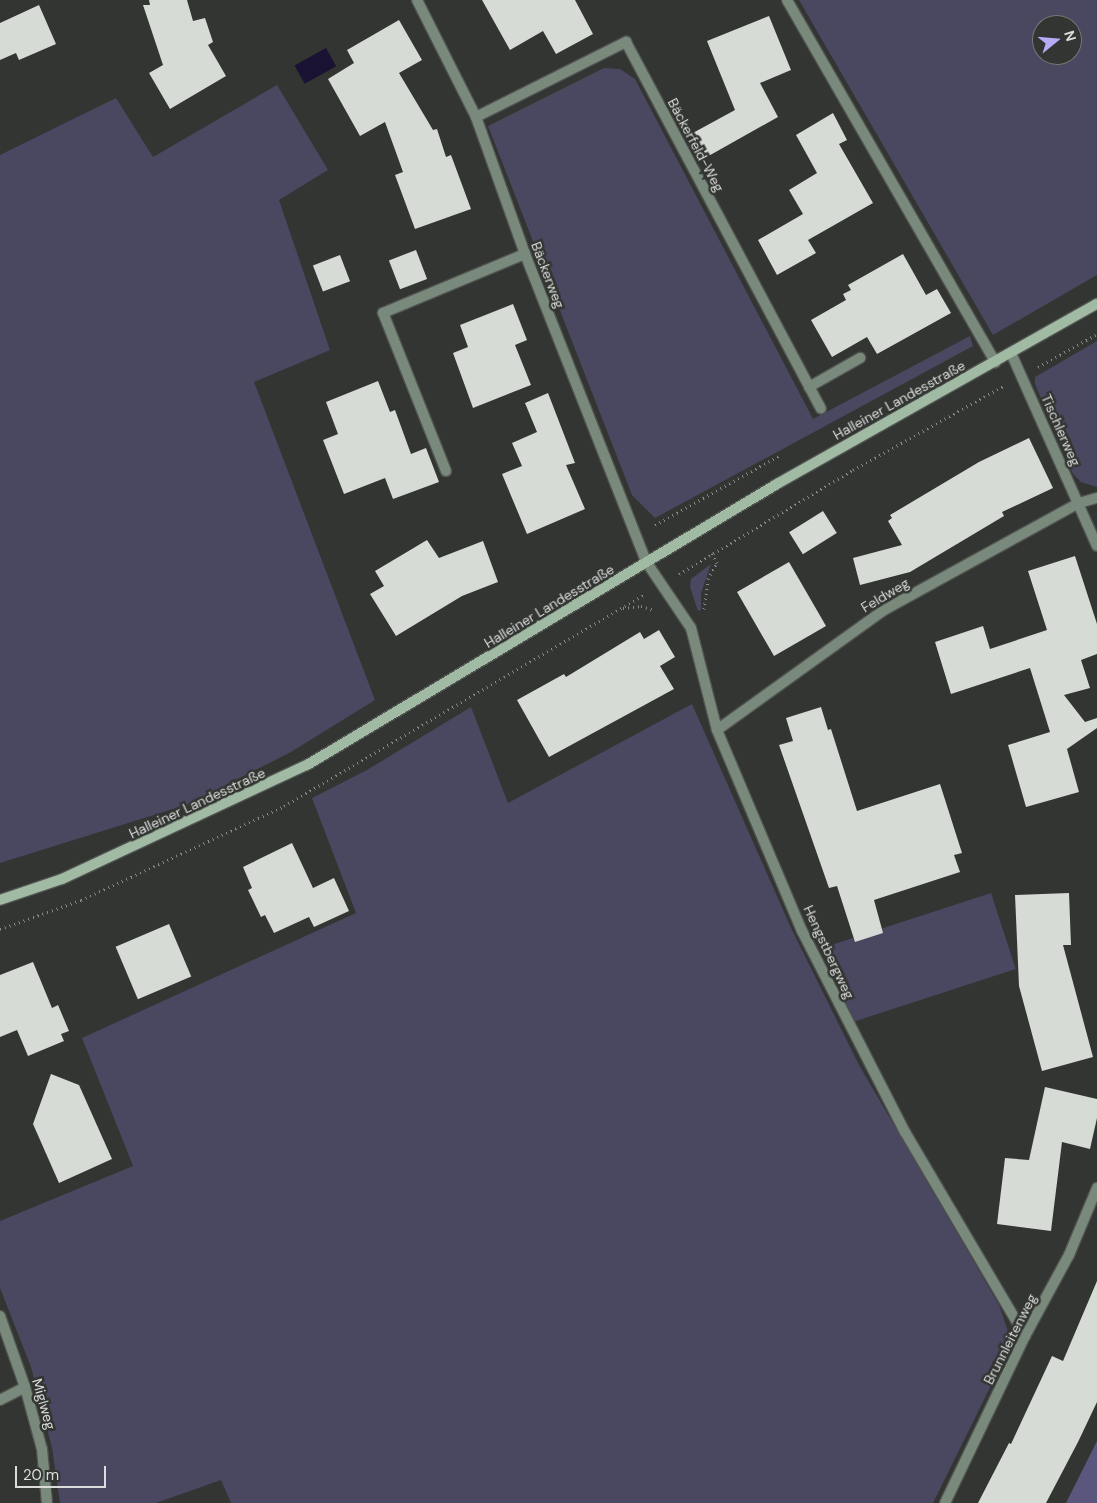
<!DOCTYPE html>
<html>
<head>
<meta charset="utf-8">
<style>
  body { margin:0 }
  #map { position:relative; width:1097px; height:1503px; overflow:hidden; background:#323532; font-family:"DM Sans",sans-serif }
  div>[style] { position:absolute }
  .green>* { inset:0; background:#4a4760; transform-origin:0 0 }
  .forest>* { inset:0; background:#5b567e }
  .water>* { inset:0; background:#191233; transform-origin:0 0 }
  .building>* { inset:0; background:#d6dbd6; transform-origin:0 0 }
  .path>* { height:3px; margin-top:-1.5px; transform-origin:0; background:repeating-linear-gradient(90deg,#878a87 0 1px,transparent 0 5px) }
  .roads { filter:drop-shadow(1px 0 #505350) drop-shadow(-1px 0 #505350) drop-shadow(0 1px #505350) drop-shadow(0 -1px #505350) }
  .lane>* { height:10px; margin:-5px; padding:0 5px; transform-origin:5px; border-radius:5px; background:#798a7c }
  .street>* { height:10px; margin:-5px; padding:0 5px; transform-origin:5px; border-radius:5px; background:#798a7c }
  .secondary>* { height:10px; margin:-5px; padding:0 5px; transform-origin:5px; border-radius:5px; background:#a0baa4 }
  span { translate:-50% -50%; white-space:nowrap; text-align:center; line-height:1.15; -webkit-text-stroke:5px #323532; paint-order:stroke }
  .street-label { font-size:14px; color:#dbdddb }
  .north { position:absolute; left:1032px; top:15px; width:50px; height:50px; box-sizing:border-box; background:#323532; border:1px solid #767876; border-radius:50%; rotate:73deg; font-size:14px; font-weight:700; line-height:20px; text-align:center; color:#dbdddb }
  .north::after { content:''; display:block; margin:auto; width:18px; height:22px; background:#b5acf8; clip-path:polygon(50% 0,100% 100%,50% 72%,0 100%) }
  .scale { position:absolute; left:15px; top:1466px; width:91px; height:22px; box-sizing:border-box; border:2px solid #dbdddb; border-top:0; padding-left:6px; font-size:15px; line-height:18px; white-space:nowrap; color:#dbdddb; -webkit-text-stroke:4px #323532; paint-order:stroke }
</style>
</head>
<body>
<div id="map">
  <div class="green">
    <div style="clip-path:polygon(evenodd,799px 0,1097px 0,1097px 275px,993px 335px,799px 0,1042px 25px,1072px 25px,1072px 55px,1042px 55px,1042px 25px)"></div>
    <div style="clip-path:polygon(604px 68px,620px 69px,635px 79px,813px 419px,970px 336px,973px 346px,655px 518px,632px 495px,488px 126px)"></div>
    <div style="clip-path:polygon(277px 85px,328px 170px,279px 200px,330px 350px,254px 382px,375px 700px,291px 752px,189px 804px,0 863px,0 155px,116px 98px,153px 157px)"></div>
    <div style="clip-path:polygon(1097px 341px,1097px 487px,1081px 482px,1073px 474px,1035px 384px,1035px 377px)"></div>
    <div style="clip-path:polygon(711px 564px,701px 593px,701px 610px,698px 611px,690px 587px,691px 579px)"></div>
    <div style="clip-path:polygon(692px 704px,792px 930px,859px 1065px,999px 1305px,1012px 1343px,933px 1503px,231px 1503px,221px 1480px,156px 1503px,60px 1503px,52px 1448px,31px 1367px,0 1288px,0 1221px,133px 1166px,82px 1038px,356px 913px,312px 798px,367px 770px,471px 707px,508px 803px)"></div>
    <div style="left:991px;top:893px;width:80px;height:172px;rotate:72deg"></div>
  </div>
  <div class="forest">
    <div style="clip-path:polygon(1097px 1441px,1097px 1503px,1066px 1503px)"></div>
  </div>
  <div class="water">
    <div style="left:326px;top:48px;width:21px;height:36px;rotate:61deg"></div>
  </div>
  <div class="building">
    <div style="clip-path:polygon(149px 0,187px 0,193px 21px,205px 18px,213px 42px,208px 45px,226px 76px,170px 109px,149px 73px,163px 65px,143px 5px,150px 5px)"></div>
    <div style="clip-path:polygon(482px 0,575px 0,593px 34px,556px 54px,543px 31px,510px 50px)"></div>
    <div style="clip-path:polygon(39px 5px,56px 44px,19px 60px,16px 53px,0 60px,0 23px)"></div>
    <div style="clip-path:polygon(769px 16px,791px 70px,760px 83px,778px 117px,705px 158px,691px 134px,735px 110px,707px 41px)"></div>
    <div style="clip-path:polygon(399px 20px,422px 60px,399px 73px,433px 130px,437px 129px,446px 157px,451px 155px,471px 209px,415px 229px,395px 175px,403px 172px,385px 122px,360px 136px,328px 79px,354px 63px,347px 50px)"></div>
    <div style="clip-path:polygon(833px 113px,847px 140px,839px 144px,873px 203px,808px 240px,816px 253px,777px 275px,758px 240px,803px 214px,789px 190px,817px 173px,796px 135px)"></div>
    <div style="left:416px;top:250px;width:31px;height:29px;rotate:69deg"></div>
    <div style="clip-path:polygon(903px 254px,926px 295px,937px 289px,951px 313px,877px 354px,867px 337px,832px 357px,811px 320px,846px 300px,843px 294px,851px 290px,848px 285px)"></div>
    <div style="left:340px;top:255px;width:28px;height:29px;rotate:69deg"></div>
    <div style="clip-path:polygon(513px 304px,527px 340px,515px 345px,531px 385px,473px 408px,453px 353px,468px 347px,460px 325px)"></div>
    <div style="clip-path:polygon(378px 381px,390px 412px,395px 410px,411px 454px,426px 448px,439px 482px,393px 499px,385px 478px,344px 494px,323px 440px,338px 434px,326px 402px)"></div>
    <div style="clip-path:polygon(548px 393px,575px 463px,566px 465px,585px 509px,527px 534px,502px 474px,522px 466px,512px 443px,537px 432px,525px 403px)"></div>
    <div style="clip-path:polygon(1029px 438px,1053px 488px,1002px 512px,1004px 516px,910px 572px,860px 585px,853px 558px,902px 545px,888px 521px,892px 518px,890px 515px,979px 462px)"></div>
    <div style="left:823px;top:511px;width:26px;height:40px;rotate:58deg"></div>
    <div style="clip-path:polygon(427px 540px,439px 558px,483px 541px,498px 582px,462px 596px,396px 636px,370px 594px,384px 586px,375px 571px)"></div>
    <div style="clip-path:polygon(1075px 556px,1097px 624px,1097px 654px,1081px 660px,1090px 688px,1064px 695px,1085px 722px,1097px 718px,1097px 728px,1067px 749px,1079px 792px,1026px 807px,1008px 745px,1050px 732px,1030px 668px,951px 694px,935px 642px,983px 626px,990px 649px,1047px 630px,1028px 571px)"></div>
    <div style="left:789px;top:562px;width:74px;height:60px;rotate:60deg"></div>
    <div style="clip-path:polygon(659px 630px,675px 657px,660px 666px,674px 689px,549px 757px,517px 700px,564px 674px,566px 677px,640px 632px,644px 639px)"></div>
    <div style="clip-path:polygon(821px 707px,828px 730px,831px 729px,857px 811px,940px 784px,962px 853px,954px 855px,960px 872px,874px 900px,883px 933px,855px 942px,837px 886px,829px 888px,779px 745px,793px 741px,786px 718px)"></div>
    <div style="clip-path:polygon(292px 843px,313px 888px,334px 878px,349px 911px,314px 927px,309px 917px,274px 933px,265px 915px,261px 917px,248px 890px,252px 888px,243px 867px)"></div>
    <div style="clip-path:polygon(1069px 893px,1071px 945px,1063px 945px,1093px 1057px,1042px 1071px,1019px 986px,1015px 895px)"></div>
    <div style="left:169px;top:924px;width:57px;height:58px;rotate:67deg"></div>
    <div style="clip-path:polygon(33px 962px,52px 1008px,58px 1005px,69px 1031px,61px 1034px,64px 1041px,28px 1056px,17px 1030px,0 1037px,0 975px)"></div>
    <div style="clip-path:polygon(51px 1074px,79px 1085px,112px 1159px,59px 1183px,33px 1124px)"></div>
    <div style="clip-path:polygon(1045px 1087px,1097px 1099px,1097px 1118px,1090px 1149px,1062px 1142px,1051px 1231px,997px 1224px,1005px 1158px,1029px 1160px)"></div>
    <div style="clip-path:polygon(1097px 1281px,1097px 1402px,1078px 1442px,1046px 1503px,978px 1503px,1009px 1443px,1011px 1444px,1052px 1356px,1063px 1361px)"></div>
  </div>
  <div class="path">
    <div style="left:1038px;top:367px;width:68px;rotate:-29.2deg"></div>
    <div style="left:655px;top:525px;width:143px;rotate:-29.2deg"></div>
    <div style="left:679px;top:574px;width:203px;rotate:-30.9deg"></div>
    <div style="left:853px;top:470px;width:174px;rotate:-29.2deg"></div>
    <div style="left:623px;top:608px;width:18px;rotate:-6deg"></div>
    <div style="left:641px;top:606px;width:13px;rotate:18deg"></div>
    <div style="left:704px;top:609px;width:30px;rotate:-82deg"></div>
    <div style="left:708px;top:579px;width:18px;rotate:-61deg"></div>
    <div style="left:717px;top:563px;width:11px;rotate:-117deg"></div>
    <div style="left:0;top:929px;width:86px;rotate:-19.7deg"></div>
    <div style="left:81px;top:900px;width:224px;rotate:-24.8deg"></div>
    <div style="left:284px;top:806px;width:417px;rotate:-30.4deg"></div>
  </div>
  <div class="roads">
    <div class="lane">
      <div style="left:809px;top:387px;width:59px;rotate:-29.6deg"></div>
      <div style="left:446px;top:471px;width:170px;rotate:-111.7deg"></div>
      <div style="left:383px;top:313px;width:154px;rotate:-22.6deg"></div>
    </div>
    <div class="street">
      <div style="left:417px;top:0;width:131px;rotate:63.2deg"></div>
      <div style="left:476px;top:117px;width:145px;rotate:70.3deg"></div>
      <div style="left:525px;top:254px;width:332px;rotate:68.5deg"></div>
      <div style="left:647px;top:563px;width:78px;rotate:55.9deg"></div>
      <div style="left:691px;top:628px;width:105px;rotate:75.7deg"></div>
      <div style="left:717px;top:730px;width:218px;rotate:67.1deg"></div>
      <div style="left:802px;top:931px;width:226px;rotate:62.9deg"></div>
      <div style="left:905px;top:1132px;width:237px;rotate:59.5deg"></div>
      <div style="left:787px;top:0;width:418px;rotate:60.1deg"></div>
      <div style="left:476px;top:117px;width:168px;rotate:-26.6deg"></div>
      <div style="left:626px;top:42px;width:415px;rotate:62deg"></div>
      <div style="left:1011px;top:353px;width:211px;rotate:66deg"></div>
      <div style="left:717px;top:730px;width:206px;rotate:-35.7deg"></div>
      <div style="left:884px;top:610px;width:222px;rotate:-28.8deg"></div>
      <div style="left:1079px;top:503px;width:19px;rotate:-16deg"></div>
      <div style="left:0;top:1316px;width:75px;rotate:70.6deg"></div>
      <div style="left:25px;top:1387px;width:64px;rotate:74.7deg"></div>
      <div style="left:42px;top:1449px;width:54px;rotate:84.7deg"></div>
      <div style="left:0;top:1400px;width:28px;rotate:-27deg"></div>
      <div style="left:945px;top:1503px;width:185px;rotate:-64.4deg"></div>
      <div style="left:1025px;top:1336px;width:92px;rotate:-61.5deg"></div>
      <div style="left:1069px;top:1255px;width:73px;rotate:-67.3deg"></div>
    </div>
    <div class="secondary">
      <div style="left:0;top:900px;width:65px;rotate:-18.7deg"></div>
      <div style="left:62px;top:879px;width:270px;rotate:-25deg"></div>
      <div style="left:307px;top:765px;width:548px;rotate:-30.87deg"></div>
      <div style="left:777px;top:484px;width:367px;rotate:-29.4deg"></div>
    </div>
  </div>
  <div class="street-label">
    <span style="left:696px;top:145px;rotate:62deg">Bäckerfeld-Weg</span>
    <span style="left:548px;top:275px;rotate:69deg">Bäckerweg</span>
    <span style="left:899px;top:400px;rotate:-29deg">Halleiner Landesstraße</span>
    <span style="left:1061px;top:430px;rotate:66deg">Tischlerweg</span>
    <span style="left:885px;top:595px;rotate:-31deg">Feldweg</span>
    <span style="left:549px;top:606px;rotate:-31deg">Halleiner Landesstraße</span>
    <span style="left:197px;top:803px;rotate:-25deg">Halleiner Landesstraße</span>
    <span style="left:829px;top:952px;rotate:65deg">Hengstbergweg</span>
    <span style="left:1010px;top:1339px;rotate:-63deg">Brunnleitenweg</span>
    <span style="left:44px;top:1404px;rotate:74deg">Miglweg</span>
  </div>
  <div class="north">N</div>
  <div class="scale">20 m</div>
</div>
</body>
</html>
